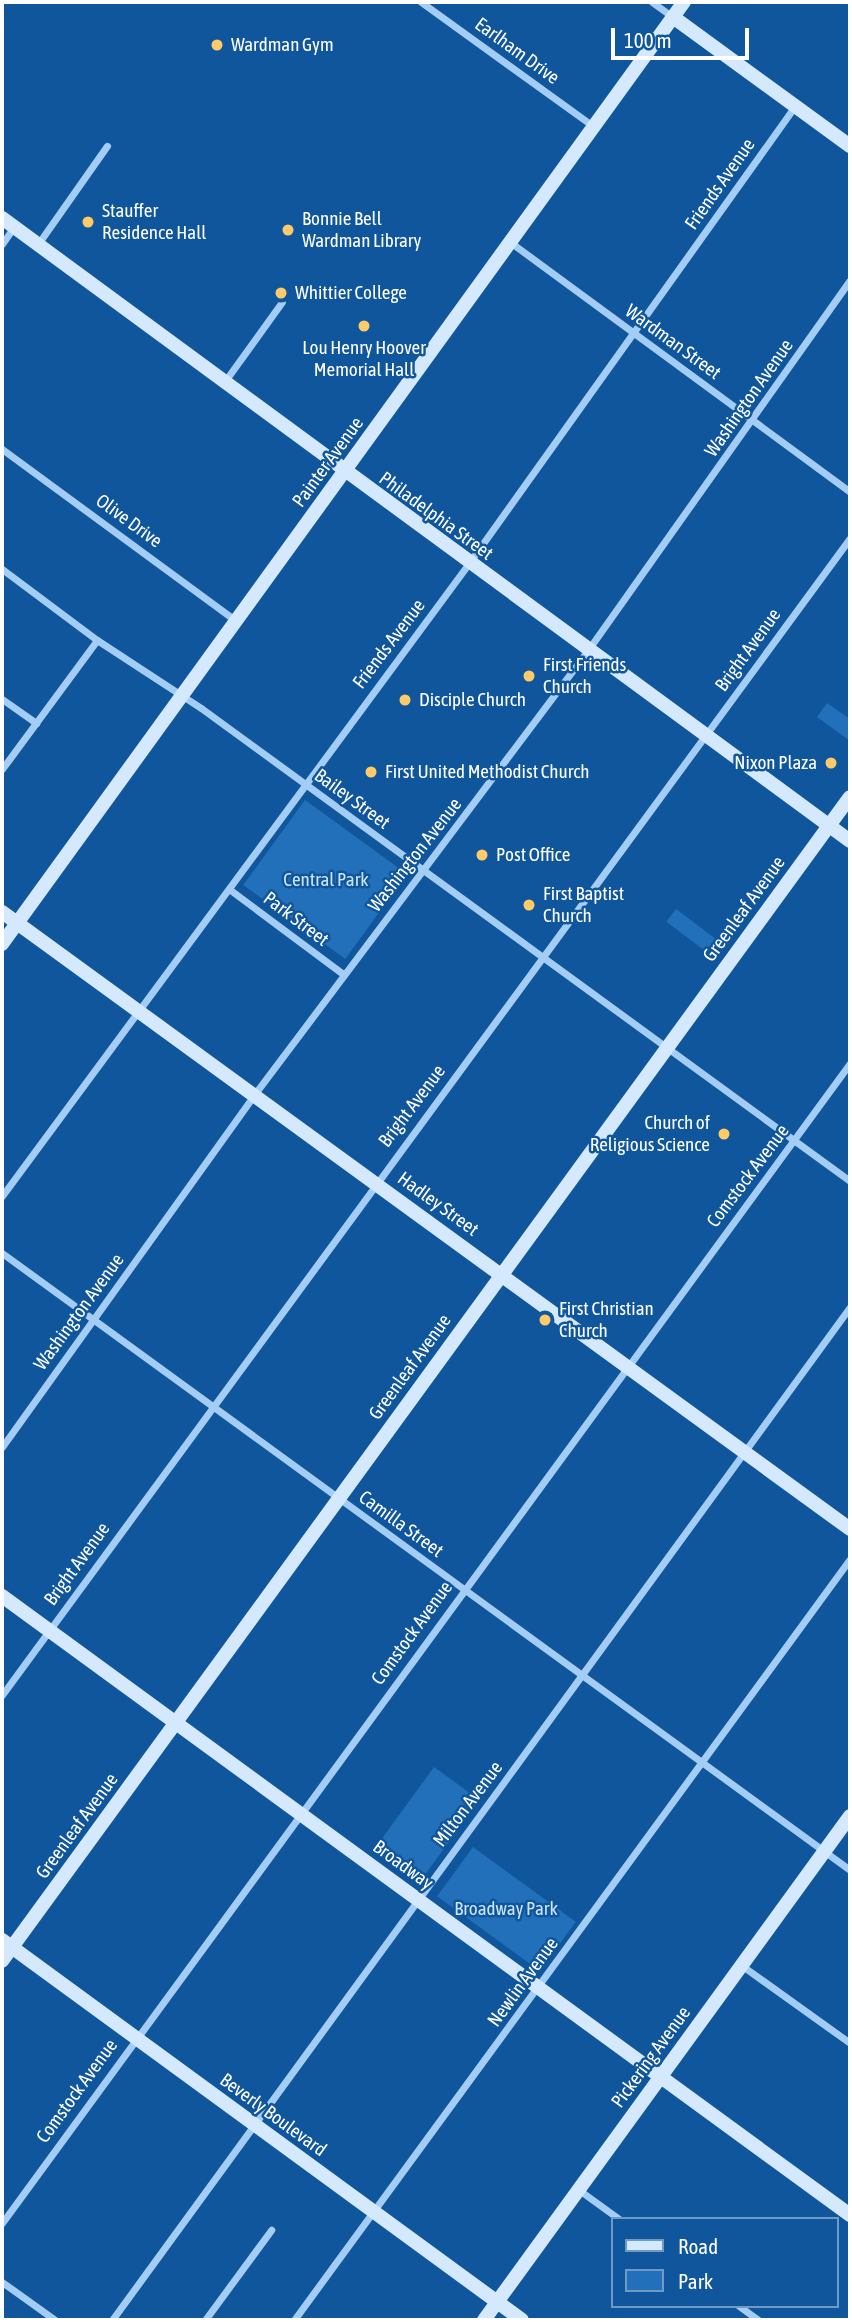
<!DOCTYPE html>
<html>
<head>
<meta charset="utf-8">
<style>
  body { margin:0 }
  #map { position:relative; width:852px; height:2322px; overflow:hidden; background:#10569c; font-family:"Asap Condensed",sans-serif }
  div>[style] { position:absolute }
  .green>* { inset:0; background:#2370ba; transform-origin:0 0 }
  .street>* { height:7px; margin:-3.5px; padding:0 3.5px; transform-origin:3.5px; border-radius:3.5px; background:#a4cdf5 }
  .secondary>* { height:14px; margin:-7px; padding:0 7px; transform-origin:7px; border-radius:7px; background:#d4e9fd }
  .dots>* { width:19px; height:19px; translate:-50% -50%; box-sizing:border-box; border:4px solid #10569c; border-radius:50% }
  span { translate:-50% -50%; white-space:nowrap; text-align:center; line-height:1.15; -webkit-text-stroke:5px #10569c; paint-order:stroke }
  .poi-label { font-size:19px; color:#fff }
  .left { translate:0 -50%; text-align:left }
  .right { translate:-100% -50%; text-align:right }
  .street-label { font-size:19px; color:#fff }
  .park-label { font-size:19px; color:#cde6fe }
  .frame { position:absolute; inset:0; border:4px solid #fff; pointer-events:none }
  .legend { position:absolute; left:611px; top:2217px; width:228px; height:91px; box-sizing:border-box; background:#10569c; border:2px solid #709ac4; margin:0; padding:9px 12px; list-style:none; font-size:21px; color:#fff }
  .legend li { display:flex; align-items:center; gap:14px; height:35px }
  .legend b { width:35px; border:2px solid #709ac4 }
  .scale { position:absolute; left:611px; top:28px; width:138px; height:32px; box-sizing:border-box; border:4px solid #fff; border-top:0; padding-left:9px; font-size:21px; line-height:24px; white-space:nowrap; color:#fff; -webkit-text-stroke:5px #10569c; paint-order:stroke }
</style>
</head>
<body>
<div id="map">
  <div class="green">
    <div style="clip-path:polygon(827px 703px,850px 719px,850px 741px,817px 717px)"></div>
    <div style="left:305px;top:800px;width:126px;height:105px;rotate:36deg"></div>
    <div style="left:676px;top:909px;width:59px;height:16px;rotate:37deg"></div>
    <div style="left:434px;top:1767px;width:56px;height:102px;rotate:36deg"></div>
    <div style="left:473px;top:1847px;width:127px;height:61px;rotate:36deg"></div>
  </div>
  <div class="street">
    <div style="left:421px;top:2px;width:212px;rotate:35.8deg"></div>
    <div style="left:652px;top:2px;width:26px;rotate:36deg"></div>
    <div style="left:510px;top:242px;width:422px;rotate:36.3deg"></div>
    <div style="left:2px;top:244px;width:21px;rotate:-55deg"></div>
    <div style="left:38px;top:244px;width:120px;rotate:-54.9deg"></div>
    <div style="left:225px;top:381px;width:97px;rotate:-54.2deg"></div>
    <div style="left:2px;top:449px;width:290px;rotate:36.3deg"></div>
    <div style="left:2px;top:569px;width:119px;rotate:36.8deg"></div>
    <div style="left:97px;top:640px;width:124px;rotate:33.2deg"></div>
    <div style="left:201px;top:708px;width:803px;rotate:36.09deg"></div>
    <div style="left:2px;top:699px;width:42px;rotate:35.2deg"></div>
    <div style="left:2px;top:769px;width:160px;rotate:-53.6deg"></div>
    <div style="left:229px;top:889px;width:142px;rotate:36.7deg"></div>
    <div style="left:2px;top:1196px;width:787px;rotate:-53.58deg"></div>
    <div style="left:469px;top:563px;width:561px;rotate:-54.5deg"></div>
    <div style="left:2px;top:1253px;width:1049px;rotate:36.04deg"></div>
    <div style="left:2px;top:1447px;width:433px;rotate:-54.4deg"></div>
    <div style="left:254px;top:1095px;width:556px;rotate:-53.11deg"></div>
    <div style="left:588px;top:650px;width:453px;rotate:-54.7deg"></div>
    <div style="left:2px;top:1695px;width:1434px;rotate:-53.76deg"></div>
    <div style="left:741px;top:1965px;width:134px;rotate:35.6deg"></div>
    <div style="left:579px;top:2190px;width:49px;rotate:35.9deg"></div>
    <div style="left:2px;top:2223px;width:1437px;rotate:-53.83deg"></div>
    <div style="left:2px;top:2282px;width:65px;rotate:35.6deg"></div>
    <div style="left:739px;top:2306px;width:24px;rotate:36deg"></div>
    <div style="left:112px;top:2320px;width:1253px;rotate:-53.93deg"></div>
    <div style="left:205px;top:2320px;width:112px;rotate:-53.7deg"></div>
    <div style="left:294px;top:2320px;width:942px;rotate:-53.85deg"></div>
  </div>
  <div class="secondary">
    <div style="left:673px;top:17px;width:219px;rotate:36.1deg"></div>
    <div style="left:2px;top:218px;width:1052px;rotate:36.3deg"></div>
    <div style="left:2px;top:912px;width:1049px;rotate:36.04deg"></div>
    <div style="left:2px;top:944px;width:1163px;rotate:-54.1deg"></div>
    <div style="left:2px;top:1596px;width:1050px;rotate:36.13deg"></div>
    <div style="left:2px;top:1940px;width:644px;rotate:36.16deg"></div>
    <div style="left:2px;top:1961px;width:1440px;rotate:-53.93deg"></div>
    <div style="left:484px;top:2320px;width:623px;rotate:-54.01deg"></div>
  </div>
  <div class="dots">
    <div style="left:217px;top:45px;background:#ffca68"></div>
    <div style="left:88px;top:222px;background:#ffca68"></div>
    <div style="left:288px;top:230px;background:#ffca68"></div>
    <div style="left:281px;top:293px;background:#ffca68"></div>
    <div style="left:364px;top:326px;background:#ffca68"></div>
    <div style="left:529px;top:676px;background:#ffca68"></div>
    <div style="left:405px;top:700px;background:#ffca68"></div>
    <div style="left:831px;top:763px;background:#ffca68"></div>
    <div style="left:371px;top:772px;background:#ffca68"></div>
    <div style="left:482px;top:855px;background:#ffca68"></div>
    <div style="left:529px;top:905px;background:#ffca68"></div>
    <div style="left:724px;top:1134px;background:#ffca68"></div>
    <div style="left:545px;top:1320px;background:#ffca68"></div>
  </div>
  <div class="poi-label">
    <span class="left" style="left:231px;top:45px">Wardman Gym</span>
    <span class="left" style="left:102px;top:222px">Stauffer<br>Residence Hall</span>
    <span class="left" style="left:302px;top:230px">Bonnie Bell<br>Wardman Library</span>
    <span class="left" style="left:295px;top:293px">Whittier College</span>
    <span style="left:364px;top:359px">Lou Henry Hoover<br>Memorial Hall</span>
    <span class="left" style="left:543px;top:676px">First Friends<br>Church</span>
    <span class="left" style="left:419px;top:700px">Disciple Church</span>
    <span class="right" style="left:817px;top:763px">Nixon Plaza</span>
    <span class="left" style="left:385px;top:772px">First United Methodist Church</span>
    <span class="left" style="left:496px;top:855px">Post Office</span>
    <span class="left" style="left:543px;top:905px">First Baptist<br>Church</span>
    <span class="right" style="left:710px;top:1134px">Church of<br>Religious Science</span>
    <span class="left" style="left:559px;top:1320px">First Christian<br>Church</span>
  </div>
  <div class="street-label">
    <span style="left:517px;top:51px;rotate:36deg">Earlham Drive</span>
    <span style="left:720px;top:184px;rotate:-55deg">Friends Avenue</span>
    <span style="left:673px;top:342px;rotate:36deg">Wardman Street</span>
    <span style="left:749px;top:398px;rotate:-55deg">Washington Avenue</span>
    <span style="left:328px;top:462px;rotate:-54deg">Painter Avenue</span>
    <span style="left:436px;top:516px;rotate:36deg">Philadelphia Street</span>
    <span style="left:129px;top:521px;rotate:36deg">Olive Drive</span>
    <span style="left:389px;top:644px;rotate:-53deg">Friends Avenue</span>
    <span style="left:748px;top:650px;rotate:-54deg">Bright Avenue</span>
    <span style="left:352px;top:799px;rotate:36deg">Bailey Street</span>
    <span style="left:415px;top:855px;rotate:-52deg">Washington Avenue</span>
    <span style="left:744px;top:909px;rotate:-54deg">Greenleaf Avenue</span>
    <span style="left:296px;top:919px;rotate:37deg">Park Street</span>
    <span style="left:412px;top:1106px;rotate:-53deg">Bright Avenue</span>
    <span style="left:748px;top:1176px;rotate:-53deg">Comstock Avenue</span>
    <span style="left:438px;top:1204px;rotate:36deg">Hadley Street</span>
    <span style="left:79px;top:1312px;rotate:-54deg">Washington Avenue</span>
    <span style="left:410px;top:1367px;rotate:-54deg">Greenleaf Avenue</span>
    <span style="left:401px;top:1524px;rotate:36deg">Camilla Street</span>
    <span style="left:77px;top:1564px;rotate:-54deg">Bright Avenue</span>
    <span style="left:412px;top:1633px;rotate:-54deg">Comstock Avenue</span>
    <span style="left:468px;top:1804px;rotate:-53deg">Milton Avenue</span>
    <span style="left:77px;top:1826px;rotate:-54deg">Greenleaf Avenue</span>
    <span style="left:403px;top:1865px;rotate:36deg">Broadway</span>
    <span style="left:523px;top:1982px;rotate:-54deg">Newlin Avenue</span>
    <span style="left:651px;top:2057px;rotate:-54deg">Pickering Avenue</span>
    <span style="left:77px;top:2091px;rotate:-54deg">Comstock Avenue</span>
    <span style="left:273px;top:2115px;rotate:36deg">Beverly Boulevard</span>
  </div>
  <div class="park-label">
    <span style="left:326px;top:880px">Central Park</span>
    <span style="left:506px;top:1909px">Broadway Park</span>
  </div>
  <div class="frame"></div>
  <ul class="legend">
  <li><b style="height:9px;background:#d4e9fd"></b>Road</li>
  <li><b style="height:19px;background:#2370ba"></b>Park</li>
  </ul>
  <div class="scale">100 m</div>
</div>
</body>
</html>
